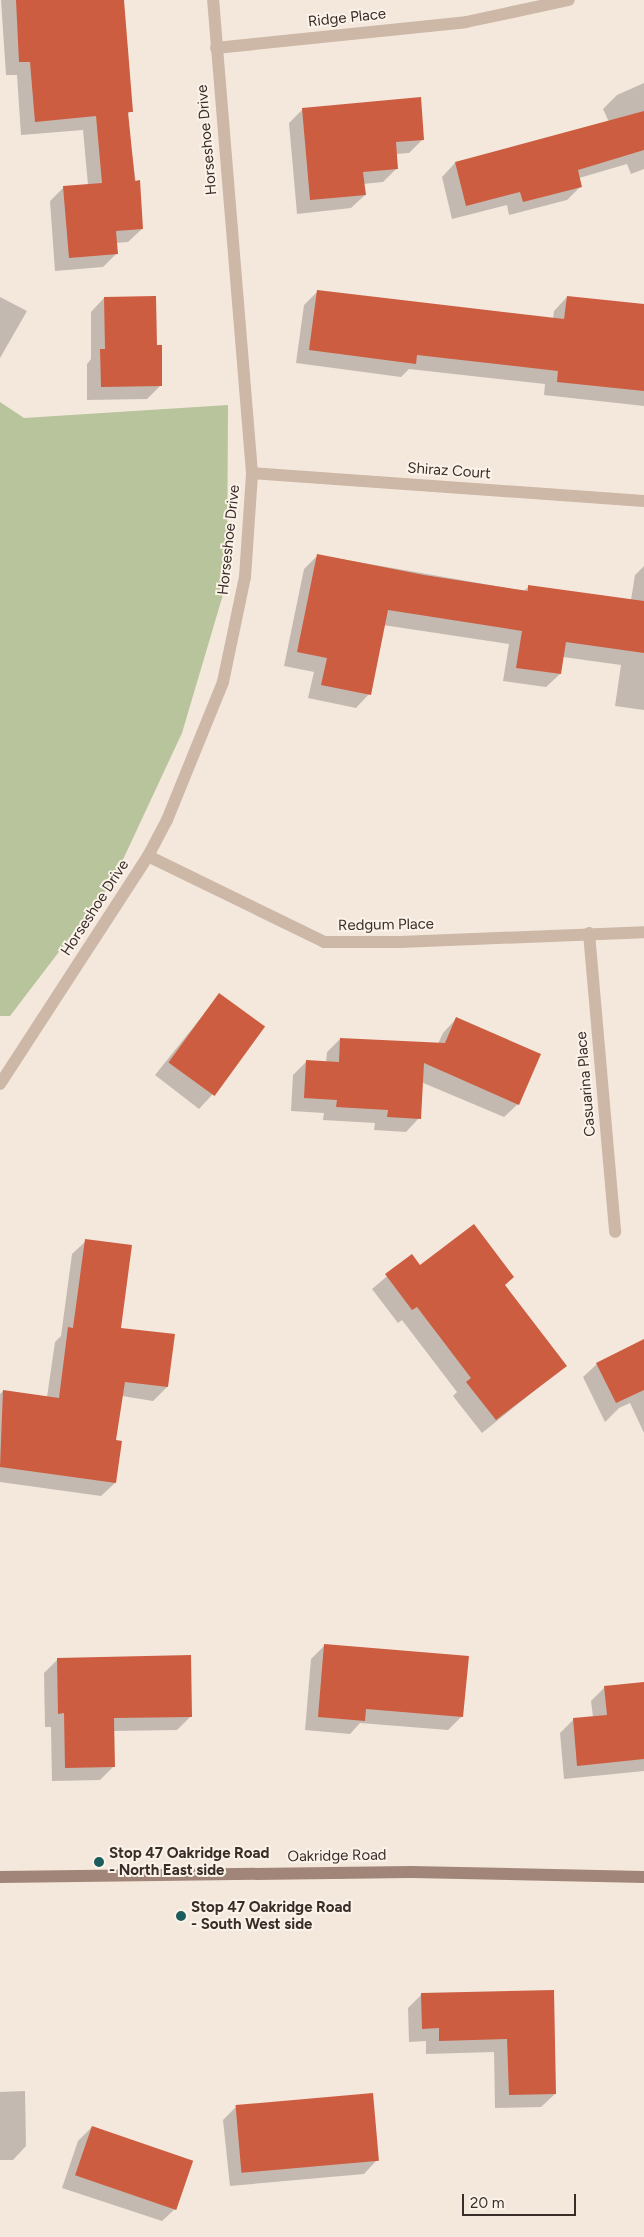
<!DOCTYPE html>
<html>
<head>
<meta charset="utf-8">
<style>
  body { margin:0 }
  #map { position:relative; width:644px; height:2237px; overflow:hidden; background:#f4e8dc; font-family:Figtree,sans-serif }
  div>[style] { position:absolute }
  .green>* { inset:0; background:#b8c49b }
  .shadow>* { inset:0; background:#0003 }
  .building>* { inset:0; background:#cd5d41; transform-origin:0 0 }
  .street>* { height:12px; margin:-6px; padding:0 6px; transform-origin:6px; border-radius:6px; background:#cdb7a7 }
  .secondary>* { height:12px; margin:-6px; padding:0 6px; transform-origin:6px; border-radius:6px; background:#a18578 }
  .dots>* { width:14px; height:14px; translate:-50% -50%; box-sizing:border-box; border:2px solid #fbf2e9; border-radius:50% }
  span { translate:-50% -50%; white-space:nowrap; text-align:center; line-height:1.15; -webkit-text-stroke:4px #fbf2e9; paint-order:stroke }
  .street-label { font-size:15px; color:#392d28 }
  .poi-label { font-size:15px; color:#392d28; font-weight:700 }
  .left { translate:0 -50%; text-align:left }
  .scale { position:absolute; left:462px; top:2194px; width:114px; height:22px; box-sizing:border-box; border:2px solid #392d28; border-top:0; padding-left:6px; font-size:15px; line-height:18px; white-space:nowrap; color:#392d28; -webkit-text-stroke:4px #fbf2e9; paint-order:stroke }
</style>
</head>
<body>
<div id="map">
  <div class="green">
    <div style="clip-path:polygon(0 402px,24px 418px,228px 405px,227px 581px,182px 733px,113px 881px,10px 1016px,0 1016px)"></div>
  </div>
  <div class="shadow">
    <div style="clip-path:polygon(1px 0,123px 0,131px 111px,127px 115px,142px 229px,128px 242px,115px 243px,116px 254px,103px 267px,55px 271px,50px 201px,64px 187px,88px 185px,83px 130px,21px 135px,17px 75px,6px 75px)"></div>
    <div style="clip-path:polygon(644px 83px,644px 169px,631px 174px,627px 164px,579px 178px,581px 186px,567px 200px,509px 215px,507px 205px,452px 219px,442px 177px,455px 163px,609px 122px,603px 109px,617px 95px)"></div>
    <div style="clip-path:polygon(302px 110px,423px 139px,409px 153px,396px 154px,397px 168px,383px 182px,363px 184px,365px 195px,351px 208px,297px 214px,289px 123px)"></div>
    <div style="clip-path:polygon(318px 291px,553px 319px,554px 311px,567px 297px,644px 305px,644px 406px,544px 395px,545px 384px,409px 369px,401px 377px,296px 363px,304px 305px)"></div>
    <div style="clip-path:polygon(0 297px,27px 311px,0 358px)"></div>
    <div style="clip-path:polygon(104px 298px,156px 346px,161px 385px,147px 399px,87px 400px,87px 364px,91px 359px,91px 312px)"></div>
    <div style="clip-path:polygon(318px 555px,524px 591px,529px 586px,631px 600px,635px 575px,644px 566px,644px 710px,615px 706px,621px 665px,563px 657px,560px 674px,546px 687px,503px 681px,509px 644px,383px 625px,369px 694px,356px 708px,308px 698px,314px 672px,284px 666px,304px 569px)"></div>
    <div style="clip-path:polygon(220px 994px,212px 1095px,199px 1109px,155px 1075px)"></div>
    <div style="clip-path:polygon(456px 1019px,518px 1104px,504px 1117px,421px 1082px,419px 1118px,406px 1132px,374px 1130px,375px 1123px,323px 1120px,324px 1113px,291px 1111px,293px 1075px,307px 1061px,326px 1062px,327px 1052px,340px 1039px,438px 1044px,443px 1033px)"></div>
    <div style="clip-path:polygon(86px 1241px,120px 1329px,167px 1387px,153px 1401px,122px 1396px,115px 1441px,115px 1483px,101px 1496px,0 1482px,0 1394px,3px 1391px,47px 1397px,55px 1342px,61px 1336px,72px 1254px)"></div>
    <div style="clip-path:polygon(411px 1256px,420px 1267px,504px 1286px,565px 1366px,482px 1433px,453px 1396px,457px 1392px,402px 1320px,398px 1323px,372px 1289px)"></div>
    <div style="clip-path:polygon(644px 1341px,644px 1433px,630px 1403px,619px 1408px,605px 1422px,583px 1377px,597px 1364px)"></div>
    <div style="clip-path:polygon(325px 1645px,462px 1716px,448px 1730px,360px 1723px,350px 1734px,305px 1730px,311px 1659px)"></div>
    <div style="clip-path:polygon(57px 1660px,191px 1716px,177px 1730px,113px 1731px,114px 1766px,100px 1780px,52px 1781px,51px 1727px,45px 1727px,44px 1673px)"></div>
    <div style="clip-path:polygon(644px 1683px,644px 1771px,564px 1779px,560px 1733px,574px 1719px,593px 1717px,591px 1701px,605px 1687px)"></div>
    <div style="clip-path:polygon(553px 1991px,555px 2094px,541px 2107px,495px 2108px,494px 2052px,426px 2054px,426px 2041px,409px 2042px,408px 2008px,422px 1994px)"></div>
    <div style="clip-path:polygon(25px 2091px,26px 2146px,13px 2160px,0 2160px,0 2092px)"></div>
    <div style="clip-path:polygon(237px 2106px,377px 2160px,364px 2174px,230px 2186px,223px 2120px)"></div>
    <div style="clip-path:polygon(92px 2127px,176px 2208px,162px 2221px,62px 2188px,78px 2141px)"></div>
  </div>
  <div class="building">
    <div style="clip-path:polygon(16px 0,124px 0,133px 112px,128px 112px,135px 181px,140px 180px,143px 229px,116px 231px,118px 254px,69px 258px,63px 186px,102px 183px,96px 116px,35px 122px,30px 62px,19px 62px)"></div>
    <div style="clip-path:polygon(421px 97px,424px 140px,396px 142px,398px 169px,363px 172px,366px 195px,310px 200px,302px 108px)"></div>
    <div style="clip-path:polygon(644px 111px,644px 150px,578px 170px,582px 187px,523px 202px,520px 192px,466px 206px,455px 162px)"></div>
    <div style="clip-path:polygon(317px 290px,564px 319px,567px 296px,644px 304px,644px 391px,557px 382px,558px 371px,417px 355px,416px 364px,309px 350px)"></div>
    <div style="clip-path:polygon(156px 296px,157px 345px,162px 345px,162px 386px,101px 387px,100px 349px,105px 349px,104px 297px)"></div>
    <div style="clip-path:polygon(317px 554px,424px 575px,528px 591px,528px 585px,644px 601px,644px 653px,566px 642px,561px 674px,516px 668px,522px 631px,388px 610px,371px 695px,321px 685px,327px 658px,297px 652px)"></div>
    <div style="left:219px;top:993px;width:57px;height:86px;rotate:36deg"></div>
    <div style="clip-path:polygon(456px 1017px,541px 1054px,519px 1105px,424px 1063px,421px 1119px,387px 1117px,388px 1110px,336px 1107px,337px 1100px,304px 1098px,306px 1060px,339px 1062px,340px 1038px,445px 1043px)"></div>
    <div style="clip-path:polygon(474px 1224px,514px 1277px,505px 1285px,567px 1366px,496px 1420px,466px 1382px,471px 1378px,417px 1307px,412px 1310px,385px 1274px,412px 1254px,420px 1265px)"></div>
    <div style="clip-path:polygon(85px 1239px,132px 1245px,121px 1328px,175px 1334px,168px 1387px,125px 1382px,116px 1440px,122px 1441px,116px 1483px,0 1467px,3px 1390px,59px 1398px,68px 1327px,73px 1328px)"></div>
    <div style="clip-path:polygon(644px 1339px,644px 1390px,616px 1403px,596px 1363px)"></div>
    <div style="clip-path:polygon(324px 1644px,469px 1656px,463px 1717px,366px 1709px,365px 1721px,318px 1717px)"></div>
    <div style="clip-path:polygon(191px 1655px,192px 1717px,114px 1718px,115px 1767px,65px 1768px,64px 1713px,58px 1714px,57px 1658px)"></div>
    <div style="clip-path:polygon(644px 1682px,644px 1759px,577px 1766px,573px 1718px,607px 1715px,604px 1686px)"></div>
    <div style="clip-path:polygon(554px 1990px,556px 2094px,509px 2095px,507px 2039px,439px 2041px,439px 2028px,422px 2029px,421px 1993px)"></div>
    <div style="left:373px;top:2093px;width:68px;height:138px;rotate:85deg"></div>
    <div style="left:92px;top:2126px;width:107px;height:52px;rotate:19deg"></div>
  </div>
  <div class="street">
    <div style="left:216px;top:48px;width:251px;rotate:-5.9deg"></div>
    <div style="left:466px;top:22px;width:105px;rotate:-12.1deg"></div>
    <div style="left:252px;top:473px;width:393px;rotate:4.1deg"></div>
    <div style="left:148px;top:856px;width:196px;rotate:26deg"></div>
    <div style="left:324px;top:942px;width:76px"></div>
    <div style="left:400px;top:942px;width:244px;rotate:-2.3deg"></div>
    <div style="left:589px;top:933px;width:300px;rotate:85deg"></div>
    <div style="left:0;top:1084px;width:272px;rotate:-57deg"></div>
    <div style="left:148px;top:856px;width:41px;rotate:-62.2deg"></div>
    <div style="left:167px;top:820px;width:149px;rotate:-67.9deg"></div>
    <div style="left:223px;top:682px;width:107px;rotate:-78.2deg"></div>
    <div style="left:245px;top:577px;width:104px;rotate:-86.1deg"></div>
    <div style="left:252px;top:473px;width:475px;rotate:-94.7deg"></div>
  </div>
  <div class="secondary">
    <div style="left:0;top:1877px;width:411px;rotate:-0.7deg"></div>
    <div style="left:411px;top:1872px;width:233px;rotate:1.2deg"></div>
  </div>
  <div class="dots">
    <div style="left:99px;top:1862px;background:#1b5c5d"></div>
    <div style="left:181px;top:1916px;background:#1b5c5d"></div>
  </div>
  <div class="street-label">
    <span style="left:347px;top:18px;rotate:-6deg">Ridge Place</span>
    <span style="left:207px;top:140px;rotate:-95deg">Horseshoe Drive</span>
    <span style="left:449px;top:471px;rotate:4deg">Shiraz Court</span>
    <span style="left:229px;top:540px;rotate:-84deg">Horseshoe Drive</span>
    <span style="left:95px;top:908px;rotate:-57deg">Horseshoe Drive</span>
    <span style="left:386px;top:925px;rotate:-1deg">Redgum Place</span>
    <span style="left:586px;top:1084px;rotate:-95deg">Casuarina Place</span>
    <span style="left:337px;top:1856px;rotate:-1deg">Oakridge Road</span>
  </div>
  <div class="poi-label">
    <span class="left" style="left:109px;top:1862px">Stop 47 Oakridge Road<br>- North East side</span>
    <span class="left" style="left:191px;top:1916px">Stop 47 Oakridge Road<br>- South West side</span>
  </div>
  <div class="scale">20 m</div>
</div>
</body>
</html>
